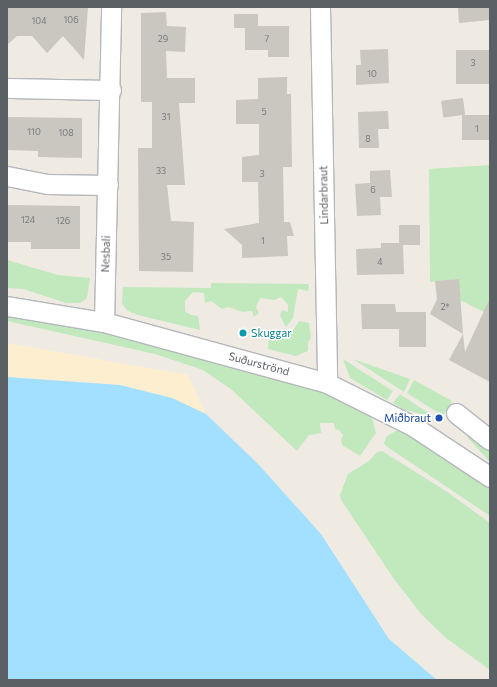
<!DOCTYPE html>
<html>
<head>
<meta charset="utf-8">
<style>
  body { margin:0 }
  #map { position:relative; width:497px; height:687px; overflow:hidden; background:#efebe3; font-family:Commissioner,sans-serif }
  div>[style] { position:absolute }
  .green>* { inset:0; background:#c1e9bd }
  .sand>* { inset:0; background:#fdeed0 }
  .water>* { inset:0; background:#a3e0ff }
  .building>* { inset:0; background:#cac6c0; transform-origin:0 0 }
  .roads { filter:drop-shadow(1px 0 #b4b7bb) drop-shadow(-1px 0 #b4b7bb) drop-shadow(0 1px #b4b7bb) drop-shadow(0 -1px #b4b7bb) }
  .minor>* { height:19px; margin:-9.5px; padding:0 9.5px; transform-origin:9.5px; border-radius:9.5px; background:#fff }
  .dots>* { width:11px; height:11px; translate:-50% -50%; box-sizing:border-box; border:2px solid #fff; border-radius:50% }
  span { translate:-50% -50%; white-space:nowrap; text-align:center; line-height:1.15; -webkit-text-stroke:3px #fff; paint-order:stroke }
  .number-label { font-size:9px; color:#777a7c }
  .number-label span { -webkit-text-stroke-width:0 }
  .street-label { font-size:11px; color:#5b6065 }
  .culture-label { font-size:11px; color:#0d838f }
  .left { translate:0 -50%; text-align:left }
  .transit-label { font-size:11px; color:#164399 }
  .right { translate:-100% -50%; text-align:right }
  .frame { position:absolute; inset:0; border:8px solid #5b6065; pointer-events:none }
</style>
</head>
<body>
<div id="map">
  <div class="green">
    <div style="clip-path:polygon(490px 165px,490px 315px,460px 300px,458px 279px,430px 282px,429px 169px)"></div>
    <div style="clip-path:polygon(7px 260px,58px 275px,90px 278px,87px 298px,80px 303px,66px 303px,23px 289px,7px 288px)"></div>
    <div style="clip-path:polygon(211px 283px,308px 284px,309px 286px,308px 291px,298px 289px,293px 318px,286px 327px,280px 315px,282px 310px,288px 312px,288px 305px,279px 294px,281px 297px,275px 300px,260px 298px,256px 307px,259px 313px,254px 317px,252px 311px,243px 312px,228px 307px,222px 309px,211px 301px,205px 303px,204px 293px,193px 292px,185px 301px,185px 311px,191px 315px,198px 316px,200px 330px,138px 315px,128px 311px,122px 304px,123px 287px,211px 288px)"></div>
    <div style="clip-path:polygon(7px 314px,101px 330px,321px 390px,371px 415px,376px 433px,360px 456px,342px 445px,341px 440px,343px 435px,339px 430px,335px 429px,334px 423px,320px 423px,321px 433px,309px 435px,297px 451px,232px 390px,203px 370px,155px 354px,7px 321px)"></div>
    <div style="clip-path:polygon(299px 321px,309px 323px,311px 338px,308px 342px,308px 351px,296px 356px,268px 349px,269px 335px,293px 331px)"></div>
    <div style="clip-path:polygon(343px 359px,393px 391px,387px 400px,350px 378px)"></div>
    <div style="clip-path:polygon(353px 359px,410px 379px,404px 392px)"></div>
    <div style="clip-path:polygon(414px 380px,452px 401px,443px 416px,407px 393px)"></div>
    <div style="clip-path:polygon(400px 394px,430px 414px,433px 417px,405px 410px,393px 403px)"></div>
    <div style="clip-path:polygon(399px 429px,436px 450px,490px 487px,490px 516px,386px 446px,384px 443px,387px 436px)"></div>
    <div style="clip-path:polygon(470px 434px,490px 448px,490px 462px,468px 438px)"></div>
    <div style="clip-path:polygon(382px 451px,446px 491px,490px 523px,490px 670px,446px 638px,422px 615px,394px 579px,341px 500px,340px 495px,348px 474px,369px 461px,377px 452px)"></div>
  </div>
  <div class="sand">
    <div style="clip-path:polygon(7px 343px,188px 375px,206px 414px,172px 398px,120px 385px,7px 377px)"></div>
  </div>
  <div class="water">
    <div style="clip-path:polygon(7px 377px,120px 385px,172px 398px,206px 414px,259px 465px,321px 534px,389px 639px,437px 680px,7px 680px)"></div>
  </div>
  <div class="building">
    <div style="clip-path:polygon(7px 7px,88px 7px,84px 60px,63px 36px,47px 53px,32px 36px,17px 36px,7px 45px)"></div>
    <div style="clip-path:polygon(458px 7px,490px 7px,490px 20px,459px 23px)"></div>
    <div style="clip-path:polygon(166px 12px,167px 26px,186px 27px,185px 52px,166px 51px,167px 78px,195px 78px,195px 103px,179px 103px,185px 185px,167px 185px,171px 221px,194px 222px,193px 272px,139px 271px,138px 148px,152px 148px,152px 102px,141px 102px,141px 13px)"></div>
    <div style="clip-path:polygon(234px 14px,258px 14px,258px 26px,289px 26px,289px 57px,268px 57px,268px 50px,245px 50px,245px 28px,234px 28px)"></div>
    <div style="clip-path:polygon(388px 49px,389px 83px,356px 85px,356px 65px,361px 65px,360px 50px)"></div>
    <div style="left:490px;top:50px;width:34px;height:34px;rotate:90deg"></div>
    <div style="clip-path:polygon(287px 77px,287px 94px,291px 94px,292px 167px,283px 167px,284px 222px,290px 222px,294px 236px,287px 236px,288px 256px,242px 258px,242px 245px,224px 229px,259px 223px,258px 182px,242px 182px,242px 157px,259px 155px,259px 124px,236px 124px,236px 100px,258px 99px,258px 78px)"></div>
    <div style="left:463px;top:98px;width:17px;height:22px;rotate:83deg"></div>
    <div style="clip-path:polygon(388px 111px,389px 129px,378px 129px,379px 148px,359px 148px,358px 112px)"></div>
    <div style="left:490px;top:115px;width:25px;height:28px;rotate:90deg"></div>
    <div style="clip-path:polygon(7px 117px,82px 118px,82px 158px,38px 157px,38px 151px,7px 150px)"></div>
    <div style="clip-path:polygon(390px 170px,392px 197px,380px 197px,381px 215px,357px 216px,355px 184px,370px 183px,370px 171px)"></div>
    <div style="clip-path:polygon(7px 205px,80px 206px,80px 249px,31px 249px,31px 242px,7px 242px)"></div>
    <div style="clip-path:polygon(399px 225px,420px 225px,420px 245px,403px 245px,404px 274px,357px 275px,356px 249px,381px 248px,381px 243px,399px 243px)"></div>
    <div style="clip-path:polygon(459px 279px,463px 334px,430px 314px,437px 299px,435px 281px)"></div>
    <div style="clip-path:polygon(490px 298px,490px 382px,449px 360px,463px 334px,465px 352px)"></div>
    <div style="clip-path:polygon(361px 304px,395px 304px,396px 312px,426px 312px,426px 347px,399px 347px,399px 329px,362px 329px)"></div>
  </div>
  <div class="roads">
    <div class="minor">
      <div style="left:320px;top:7px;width:376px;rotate:88.9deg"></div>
      <div style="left:7px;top:88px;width:104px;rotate:1.1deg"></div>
      <div style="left:7px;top:176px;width:41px;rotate:11.3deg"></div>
      <div style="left:47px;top:184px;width:61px;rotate:0.9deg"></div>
      <div style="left:7px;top:306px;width:98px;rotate:9.4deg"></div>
      <div style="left:104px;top:322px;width:231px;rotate:15.3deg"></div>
      <div style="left:327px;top:383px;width:96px;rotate:26.6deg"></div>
      <div style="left:413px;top:426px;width:92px;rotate:33.5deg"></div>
      <div style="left:104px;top:322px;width:315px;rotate:-88.7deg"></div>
      <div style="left:456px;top:413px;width:43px;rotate:38.5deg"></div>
    </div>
  </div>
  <div class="dots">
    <div style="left:243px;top:333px;background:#0f9aa8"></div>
    <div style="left:439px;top:418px;background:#1a4fb4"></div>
  </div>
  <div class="number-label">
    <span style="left:71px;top:20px">106</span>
    <span style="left:39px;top:21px">104</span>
    <span style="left:163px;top:39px">29</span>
    <span style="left:267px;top:39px">7</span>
    <span style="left:473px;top:63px">3</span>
    <span style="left:372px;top:74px">10</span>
    <span style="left:264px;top:112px">5</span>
    <span style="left:166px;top:117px">31</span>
    <span style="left:477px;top:129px">1</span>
    <span style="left:34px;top:132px">110</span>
    <span style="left:66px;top:133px">108</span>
    <span style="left:368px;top:139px">8</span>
    <span style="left:161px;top:171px">33</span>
    <span style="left:262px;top:174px">3</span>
    <span style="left:373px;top:190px">6</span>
    <span style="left:28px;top:220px">124</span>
    <span style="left:63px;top:221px">126</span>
    <span style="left:263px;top:241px">1</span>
    <span style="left:166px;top:257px">35</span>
    <span style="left:380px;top:262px">4</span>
    <span style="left:445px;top:307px">2*</span>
  </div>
  <div class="street-label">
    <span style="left:324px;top:195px;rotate:-91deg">Lindarbraut</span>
    <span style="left:106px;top:254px;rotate:-88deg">Nesbali</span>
    <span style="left:259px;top:364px;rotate:15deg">Suðurströnd</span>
  </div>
  <div class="culture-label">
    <span class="left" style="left:251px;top:333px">Skuggar</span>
  </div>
  <div class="transit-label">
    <span class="right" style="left:431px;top:418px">Miðbraut</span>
  </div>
  <div class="frame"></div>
</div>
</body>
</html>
